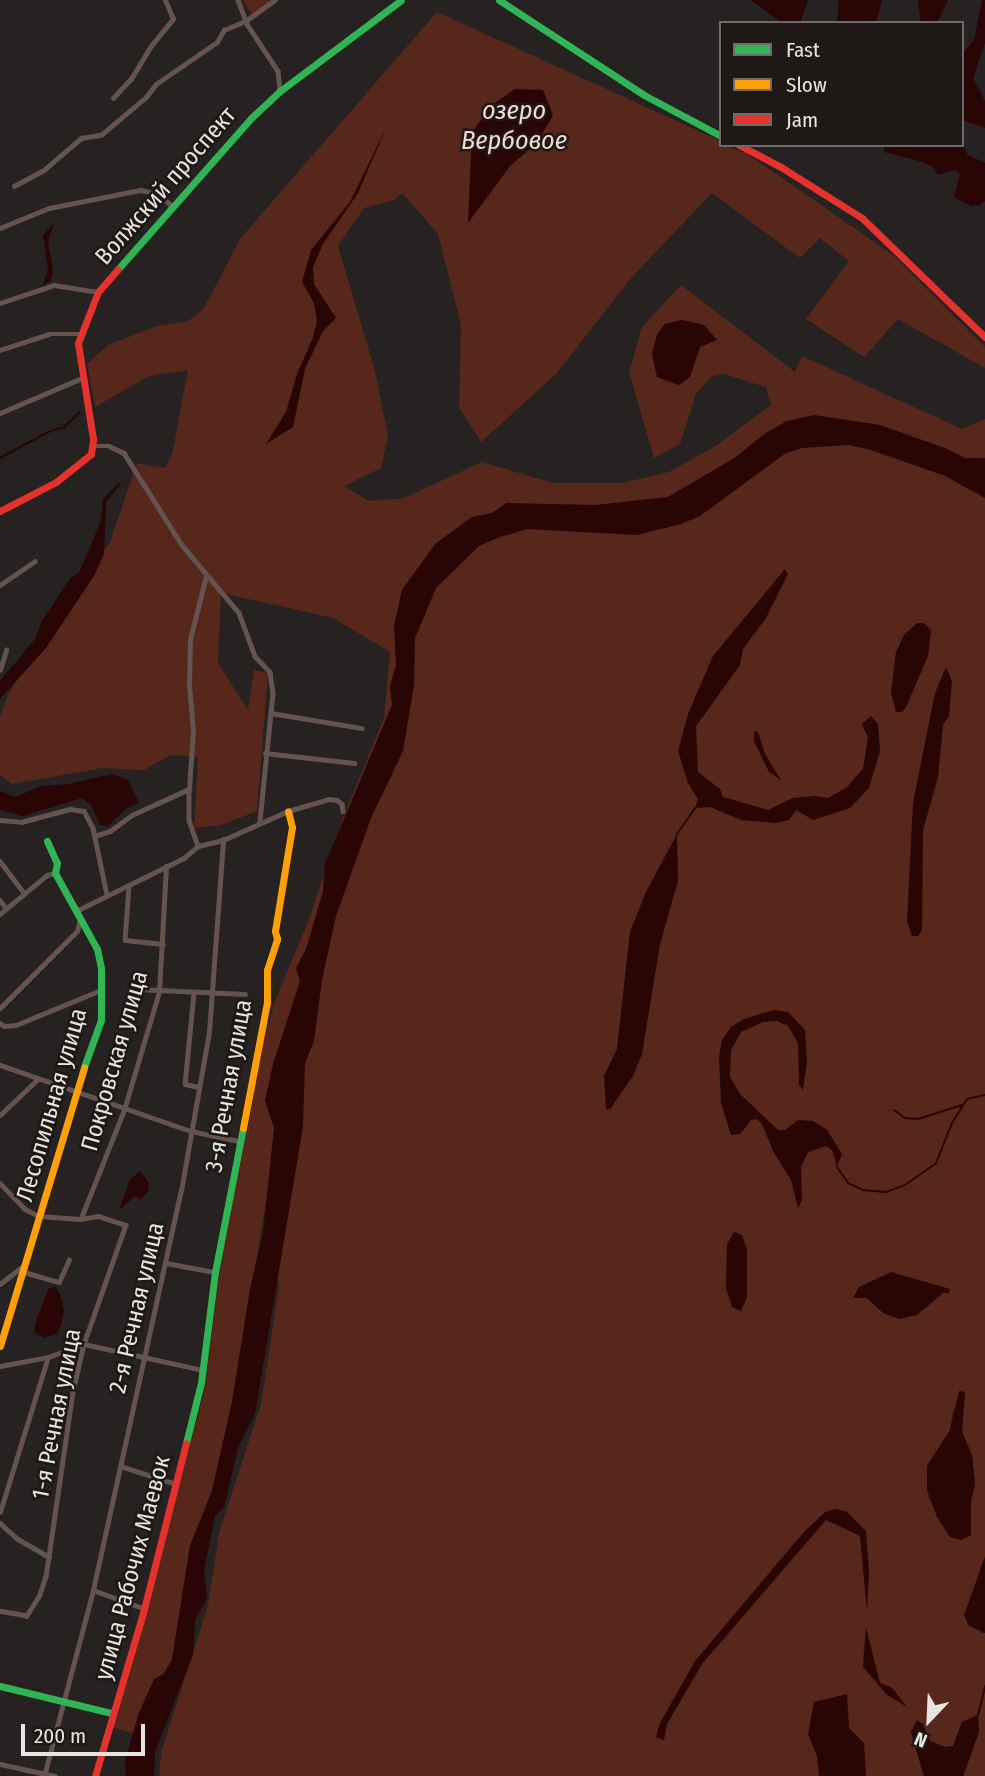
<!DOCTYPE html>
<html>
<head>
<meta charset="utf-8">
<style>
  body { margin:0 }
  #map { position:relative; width:985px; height:1776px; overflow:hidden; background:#252221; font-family:"Fira Sans Condensed",sans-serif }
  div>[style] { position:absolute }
  .green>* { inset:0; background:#56271a }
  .water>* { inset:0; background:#290503 }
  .stream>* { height:2px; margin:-1px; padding:0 1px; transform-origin:1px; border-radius:1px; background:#290503 }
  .street>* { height:4.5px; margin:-2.25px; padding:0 2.25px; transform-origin:2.25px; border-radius:2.25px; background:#64534f }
  .fast>* { height:7px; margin:-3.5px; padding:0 3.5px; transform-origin:3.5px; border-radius:3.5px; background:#30b455 }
  .slow>* { height:7px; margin:-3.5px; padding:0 3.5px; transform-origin:3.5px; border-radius:3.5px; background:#ff9f0a }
  .jam>* { height:7px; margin:-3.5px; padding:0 3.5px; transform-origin:3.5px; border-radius:3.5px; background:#e5322d }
  span { translate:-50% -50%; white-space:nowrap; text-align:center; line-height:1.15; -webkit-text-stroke:5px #1e1816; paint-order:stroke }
  .street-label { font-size:24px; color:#e8e4e2 }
  .water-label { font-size:26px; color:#f2d9d2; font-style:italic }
  .legend { position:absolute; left:719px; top:21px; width:245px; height:126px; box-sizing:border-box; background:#1e1816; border:2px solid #6f6a68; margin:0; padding:9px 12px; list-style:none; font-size:21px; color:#e8e4e2 }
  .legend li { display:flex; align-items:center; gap:14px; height:35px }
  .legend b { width:35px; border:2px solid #6f6a68 }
  .north { position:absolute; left:894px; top:1685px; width:70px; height:70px; -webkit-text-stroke:5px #1e1816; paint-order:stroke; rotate:203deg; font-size:19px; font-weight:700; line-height:28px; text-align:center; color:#e8e4e2 }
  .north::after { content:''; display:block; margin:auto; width:24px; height:32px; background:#e8e4e2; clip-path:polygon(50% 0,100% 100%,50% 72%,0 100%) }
  .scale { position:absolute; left:21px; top:1724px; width:124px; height:32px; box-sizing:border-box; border:4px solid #e8e4e2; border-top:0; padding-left:9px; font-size:21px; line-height:24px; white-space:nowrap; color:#e8e4e2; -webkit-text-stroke:5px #1e1816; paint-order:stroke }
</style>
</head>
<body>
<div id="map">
  <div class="green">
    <div style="clip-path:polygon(243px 0,279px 0,254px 19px)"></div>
    <div style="clip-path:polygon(evenodd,437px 12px,721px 141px,721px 145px,746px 153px,893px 255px,985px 347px,985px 368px,898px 319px,864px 357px,806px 319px,849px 261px,820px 238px,800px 258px,712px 193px,631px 278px,556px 374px,481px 442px,459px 407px,461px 325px,438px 234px,402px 193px,394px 200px,364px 208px,338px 246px,375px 371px,388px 436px,381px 468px,344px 486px,369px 501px,404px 498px,482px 462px,553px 483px,622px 483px,669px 472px,714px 447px,771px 405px,766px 387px,724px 374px,712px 376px,696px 394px,680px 444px,654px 458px,629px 372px,642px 327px,681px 285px,795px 372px,802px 356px,962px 429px,985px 419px,985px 1557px,980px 1567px,980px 1633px,985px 1633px,985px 1776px,963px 1776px,979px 1732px,977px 1716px,962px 1722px,953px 1746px,945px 1747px,930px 1741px,923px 1724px,911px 1732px,924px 1776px,159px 1776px,161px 1753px,208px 1605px,219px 1533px,261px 1404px,279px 1287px,266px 1203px,232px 1402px,212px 1491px,190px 1546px,172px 1660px,163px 1674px,154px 1679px,133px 1733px,109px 1727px,122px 1699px,136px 1652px,205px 1388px,222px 1253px,252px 1107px,258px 1059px,276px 998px,308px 922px,343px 818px,384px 718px,390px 652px,333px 618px,221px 593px,218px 663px,248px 710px,254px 670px,268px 673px,257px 811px,221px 825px,194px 828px,198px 757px,171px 755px,144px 770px,102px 768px,12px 784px,0 775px,0 717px,9px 692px,110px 542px,137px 463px,165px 468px,172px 455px,188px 370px,149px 376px,95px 407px,87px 364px,108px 345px,157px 326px,188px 321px,203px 310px,240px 239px,437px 12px,953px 1410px,962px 1411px,962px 1432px,972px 1455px,975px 1484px,971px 1501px,971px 1535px,950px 1537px,928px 1497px,927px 1466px,950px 1430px,953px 1410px,437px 12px,866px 1629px,880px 1683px,892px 1688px,906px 1706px,887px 1695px,863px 1658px,866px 1629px)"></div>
  </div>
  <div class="water">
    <div style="clip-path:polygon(751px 0,808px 0,800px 23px,782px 23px)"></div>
    <div style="clip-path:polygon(839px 0,882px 0,876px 23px,837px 23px)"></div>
    <div style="clip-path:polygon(918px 0,948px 0,937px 23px,921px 23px)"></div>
    <div style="clip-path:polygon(982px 0,985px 0,985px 43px,973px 78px,985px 101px,985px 128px,962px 120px,962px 54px,974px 40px)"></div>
    <div style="clip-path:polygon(515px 89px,543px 90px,553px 115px,537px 143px,511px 165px,468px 223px,472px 132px,492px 105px)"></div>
    <div style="clip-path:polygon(387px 126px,358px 193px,323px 244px,313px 267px,314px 284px,336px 318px,323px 331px,305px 369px,293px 427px,266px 444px,286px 412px,297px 374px,312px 340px,317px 321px,314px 303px,302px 282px,311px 250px,350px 202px)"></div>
    <div style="clip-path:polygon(962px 144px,968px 155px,985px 163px,985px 201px,980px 205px,971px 206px,954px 197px,960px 174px,955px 170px,938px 175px,933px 167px,919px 161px,884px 152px,885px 145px)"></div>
    <div style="clip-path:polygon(54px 223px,48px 242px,53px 270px,51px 281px,43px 285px,48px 269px,43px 235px)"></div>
    <div style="clip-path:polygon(682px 320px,704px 325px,717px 340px,700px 347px,690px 377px,679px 385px,657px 377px,652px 354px,657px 334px,665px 324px)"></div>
    <div style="clip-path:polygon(814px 415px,880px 425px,945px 448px,965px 458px,985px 458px,985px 498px,945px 476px,871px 450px,849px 445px,802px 448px,786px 453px,700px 516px,681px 524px,637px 535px,528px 529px,500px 537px,479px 546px,436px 588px,415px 638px,414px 685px,403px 751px,371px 818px,336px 916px,322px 980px,314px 1041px,305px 1063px,303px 1126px,255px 1414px,238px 1448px,224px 1507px,215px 1516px,204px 1570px,207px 1599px,195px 1620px,193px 1655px,155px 1752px,154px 1776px,126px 1776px,125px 1761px,138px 1715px,154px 1679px,163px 1675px,172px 1660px,190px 1546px,212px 1491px,232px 1402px,250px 1289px,263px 1233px,274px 1128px,265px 1101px,273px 1064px,300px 981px,296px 968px,306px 949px,323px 891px,325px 864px,392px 705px,390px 686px,396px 665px,394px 626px,402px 590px,435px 544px,472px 517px,492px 513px,506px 503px,595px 505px,668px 497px,736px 457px,764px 434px,787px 421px)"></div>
    <div style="clip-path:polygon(119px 483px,121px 483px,106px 502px,104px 554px,94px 576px,46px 648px,0 699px,0 681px,35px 639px,42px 621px,71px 577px,79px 573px,101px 521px,103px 499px)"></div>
    <div style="clip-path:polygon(785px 569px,788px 574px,766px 618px,743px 649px,740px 665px,696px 726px,698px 772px,720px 789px,723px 797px,768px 810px,793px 798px,816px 796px,828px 798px,846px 788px,863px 769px,868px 737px,862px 724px,871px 716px,878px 724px,880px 751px,869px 788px,850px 808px,813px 820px,796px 810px,789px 820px,775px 823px,741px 820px,710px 807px,695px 808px,698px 799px,688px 783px,678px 751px,688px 714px,713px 656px)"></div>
    <div style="clip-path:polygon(917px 623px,924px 623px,931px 630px,928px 656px,906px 707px,902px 712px,896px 712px,891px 693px,896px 652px,904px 635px)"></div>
    <div style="clip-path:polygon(946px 667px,952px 681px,949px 716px,943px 725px,938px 777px,923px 830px,922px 930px,918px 936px,912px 936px,907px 921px,913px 803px,935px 693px)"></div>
    <div style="clip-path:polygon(754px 731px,758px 732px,765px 754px,781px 780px,769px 772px,754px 741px)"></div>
    <div style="clip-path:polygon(112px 774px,128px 780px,139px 803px,126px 809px,108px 826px,100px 825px,91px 805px,82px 798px,23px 816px,0 810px,0 791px,15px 797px,42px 786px,69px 784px)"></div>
    <div style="clip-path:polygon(677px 834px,678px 881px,660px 944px,642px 1054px,633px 1076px,610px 1109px,606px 1109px,604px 1076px,617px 1049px,630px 932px,646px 892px)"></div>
    <div style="clip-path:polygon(774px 1010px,788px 1012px,805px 1030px,807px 1062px,803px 1090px,799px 1085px,798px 1043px,788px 1026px,777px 1021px,763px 1022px,741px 1032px,731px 1050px,730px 1077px,740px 1094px,778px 1130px,785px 1130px,798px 1120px,813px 1121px,827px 1130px,842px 1154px,837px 1167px,832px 1150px,826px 1146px,808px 1152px,801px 1167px,802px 1200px,798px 1208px,791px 1180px,773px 1151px,762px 1124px,757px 1119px,751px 1120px,740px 1134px,731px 1135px,721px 1103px,719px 1057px,722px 1040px,731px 1027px,744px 1019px)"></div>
    <div style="clip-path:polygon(140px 1171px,149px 1183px,148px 1192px,140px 1199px,135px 1196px,119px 1210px,130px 1180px)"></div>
    <div style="clip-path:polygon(734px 1232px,742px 1235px,747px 1250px,747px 1297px,741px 1311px,732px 1307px,726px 1288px,727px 1244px)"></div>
    <div style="clip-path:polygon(891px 1272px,950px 1289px,949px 1293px,943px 1293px,917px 1315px,899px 1319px,883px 1313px,867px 1298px,853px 1298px,859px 1287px)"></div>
    <div style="clip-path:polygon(55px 1287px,60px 1294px,64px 1310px,61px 1324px,57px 1334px,44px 1338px,34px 1332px,37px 1318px,49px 1288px)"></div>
    <div style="clip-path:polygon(959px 1391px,965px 1392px,962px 1432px,972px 1455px,975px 1484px,971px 1501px,971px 1535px,961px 1540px,950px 1537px,937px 1517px,927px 1489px,927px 1466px,950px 1430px)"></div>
    <div style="clip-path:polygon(835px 1509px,847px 1512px,866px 1531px,869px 1571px,867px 1612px,860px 1536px,826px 1520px,702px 1664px,667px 1724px,664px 1740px,656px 1737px,659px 1725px,695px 1661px,803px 1533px,825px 1512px)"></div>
    <div style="clip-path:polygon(985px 1557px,985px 1633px,969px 1626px,964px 1615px)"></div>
    <div style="clip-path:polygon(866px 1628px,880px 1683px,892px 1688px,907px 1707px,887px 1695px,863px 1667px)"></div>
    <div style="clip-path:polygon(847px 1694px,849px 1728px,864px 1743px,866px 1776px,819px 1776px,817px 1756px,808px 1734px,814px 1702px)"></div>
    <div style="clip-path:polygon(978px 1715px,979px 1732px,963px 1776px,924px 1776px,911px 1732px,917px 1720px,923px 1724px,930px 1741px,945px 1747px,953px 1746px,962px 1722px)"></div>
  </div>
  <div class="stream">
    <div style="left:0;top:458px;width:55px;rotate:-28.4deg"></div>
    <div style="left:48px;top:432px;width:17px;rotate:-17deg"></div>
    <div style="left:64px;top:427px;width:21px;rotate:-43deg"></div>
    <div style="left:677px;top:834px;width:32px;rotate:-55deg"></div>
    <div style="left:894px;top:1110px;width:14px;rotate:36deg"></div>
    <div style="left:905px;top:1118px;width:13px;rotate:4deg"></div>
    <div style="left:918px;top:1119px;width:46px;rotate:-17.7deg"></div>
    <div style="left:837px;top:1167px;width:19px;rotate:55deg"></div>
    <div style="left:848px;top:1183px;width:17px;rotate:25deg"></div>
    <div style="left:863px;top:1190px;width:23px;rotate:5deg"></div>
    <div style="left:886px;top:1192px;width:20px;rotate:-20deg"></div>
    <div style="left:905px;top:1185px;width:38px;rotate:-35deg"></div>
    <div style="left:936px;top:1163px;width:43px;rotate:-68.2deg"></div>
    <div style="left:952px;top:1123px;width:28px;rotate:-58deg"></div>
    <div style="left:967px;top:1099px;width:18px;rotate:-13deg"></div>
    <div style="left:978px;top:1715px;width:30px;rotate:-76deg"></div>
  </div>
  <div class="street">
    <div style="left:238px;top:0;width:26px;rotate:69deg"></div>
    <div style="left:247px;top:24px;width:56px;rotate:56.6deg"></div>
    <div style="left:278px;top:71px;width:20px;rotate:84deg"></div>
    <div style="left:113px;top:98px;width:26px;rotate:-47deg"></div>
    <div style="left:131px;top:79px;width:39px;rotate:-59deg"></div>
    <div style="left:151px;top:46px;width:35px;rotate:-51deg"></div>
    <div style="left:173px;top:19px;width:21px;rotate:-113deg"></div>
    <div style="left:14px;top:186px;width:34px;rotate:-28deg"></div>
    <div style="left:44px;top:170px;width:49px;rotate:-40.9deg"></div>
    <div style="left:81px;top:138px;width:20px;rotate:-9deg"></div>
    <div style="left:101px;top:135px;width:59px;rotate:-40.2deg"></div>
    <div style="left:146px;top:97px;width:16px;rotate:-52deg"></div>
    <div style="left:156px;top:84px;width:74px;rotate:-34.5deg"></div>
    <div style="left:217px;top:42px;width:14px;rotate:-60deg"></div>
    <div style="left:224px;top:30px;width:25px;rotate:-23deg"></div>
    <div style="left:247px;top:20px;width:34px;rotate:-36deg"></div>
    <div style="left:0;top:228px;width:53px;rotate:-22.2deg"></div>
    <div style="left:49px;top:208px;width:94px;rotate:-11.1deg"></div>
    <div style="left:141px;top:190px;width:18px;rotate:13deg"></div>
    <div style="left:159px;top:194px;width:18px;rotate:43deg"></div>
    <div style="left:0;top:303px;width:57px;rotate:-18.4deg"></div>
    <div style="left:54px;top:285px;width:45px;rotate:9deg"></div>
    <div style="left:0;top:350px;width:52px;rotate:-18.1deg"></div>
    <div style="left:49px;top:334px;width:31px"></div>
    <div style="left:0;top:413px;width:89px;rotate:-23.1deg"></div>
    <div style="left:93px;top:446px;width:16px"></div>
    <div style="left:109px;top:446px;width:17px;rotate:25deg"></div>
    <div style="left:124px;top:453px;width:109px;rotate:57.8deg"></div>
    <div style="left:182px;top:545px;width:89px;rotate:50deg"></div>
    <div style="left:239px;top:613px;width:46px;rotate:69.6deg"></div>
    <div style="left:255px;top:656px;width:22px;rotate:47deg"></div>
    <div style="left:270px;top:672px;width:21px;rotate:82deg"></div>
    <div style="left:273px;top:693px;width:130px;rotate:95.8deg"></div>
    <div style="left:0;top:585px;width:42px;rotate:-34.4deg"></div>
    <div style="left:0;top:670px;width:21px;rotate:-73deg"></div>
    <div style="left:271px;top:713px;width:92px;rotate:9.4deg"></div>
    <div style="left:265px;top:753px;width:90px;rotate:6.4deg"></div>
    <div style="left:189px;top:789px;width:58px;rotate:-86.1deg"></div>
    <div style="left:193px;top:731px;width:47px;rotate:-94.9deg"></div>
    <div style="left:189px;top:684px;width:45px;rotate:-88.7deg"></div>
    <div style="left:190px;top:639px;width:65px;rotate:-75.7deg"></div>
    <div style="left:0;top:820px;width:21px;rotate:5deg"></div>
    <div style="left:21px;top:822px;width:51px;rotate:-14.9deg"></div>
    <div style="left:70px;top:809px;width:14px;rotate:8deg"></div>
    <div style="left:84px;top:811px;width:19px;rotate:62deg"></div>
    <div style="left:93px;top:828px;width:68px;rotate:78.2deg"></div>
    <div style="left:94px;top:836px;width:17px;rotate:-17deg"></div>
    <div style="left:110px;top:831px;width:27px;rotate:-36deg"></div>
    <div style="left:132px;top:815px;width:63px;rotate:-24.5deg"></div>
    <div style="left:189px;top:789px;width:31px;rotate:90deg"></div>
    <div style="left:189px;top:820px;width:28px;rotate:71deg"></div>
    <div style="left:0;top:861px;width:40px;rotate:53deg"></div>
    <div style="left:129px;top:886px;width:54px;rotate:94.2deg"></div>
    <div style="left:125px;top:940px;width:38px;rotate:6deg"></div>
    <div style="left:0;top:900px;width:10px;rotate:53deg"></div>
    <div style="left:78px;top:910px;width:118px;rotate:-26.1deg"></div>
    <div style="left:184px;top:858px;width:18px;rotate:-41deg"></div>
    <div style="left:198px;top:846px;width:26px;rotate:-13deg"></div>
    <div style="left:223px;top:840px;width:71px;rotate:-24deg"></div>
    <div style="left:288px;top:811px;width:43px;rotate:-16.3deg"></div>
    <div style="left:329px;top:799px;width:8px;rotate:7deg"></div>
    <div style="left:337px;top:800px;width:6px;rotate:39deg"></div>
    <div style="left:342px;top:804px;width:7px;rotate:82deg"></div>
    <div style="left:0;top:914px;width:61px;rotate:-39.7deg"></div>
    <div style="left:47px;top:875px;width:8px;rotate:-14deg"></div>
    <div style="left:137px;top:989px;width:108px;rotate:2.7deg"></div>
    <div style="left:194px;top:993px;width:91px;rotate:95.6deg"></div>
    <div style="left:185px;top:1084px;width:14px;rotate:12deg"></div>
    <div style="left:0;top:1008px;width:109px;rotate:-45deg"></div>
    <div style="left:77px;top:931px;width:12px;rotate:-76deg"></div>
    <div style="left:0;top:1023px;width:5px;rotate:37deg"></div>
    <div style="left:4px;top:1026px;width:12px;rotate:-5deg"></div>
    <div style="left:16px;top:1025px;width:92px;rotate:-22.4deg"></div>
    <div style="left:0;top:1065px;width:202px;rotate:19.1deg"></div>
    <div style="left:191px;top:1131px;width:49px;rotate:11.8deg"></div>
    <div style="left:0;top:1115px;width:52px;rotate:-43.5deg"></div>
    <div style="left:0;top:1183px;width:36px;rotate:46deg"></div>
    <div style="left:25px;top:1209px;width:16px;rotate:27deg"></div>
    <div style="left:39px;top:1216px;width:41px;rotate:4.2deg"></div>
    <div style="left:80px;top:1219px;width:18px;rotate:-9deg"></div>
    <div style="left:98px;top:1216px;width:29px;rotate:18deg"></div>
    <div style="left:126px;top:1225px;width:126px;rotate:109.4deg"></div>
    <div style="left:84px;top:1344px;width:49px;rotate:102.9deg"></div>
    <div style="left:73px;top:1392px;width:186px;rotate:98.3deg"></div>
    <div style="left:46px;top:1576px;width:20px;rotate:108deg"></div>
    <div style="left:40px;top:1595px;width:25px;rotate:122deg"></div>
    <div style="left:27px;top:1616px;width:27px;rotate:-170deg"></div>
    <div style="left:81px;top:1218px;width:116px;rotate:-68.3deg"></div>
    <div style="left:124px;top:1110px;width:123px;rotate:-73.5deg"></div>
    <div style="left:159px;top:992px;width:126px;rotate:-86.8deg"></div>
    <div style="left:166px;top:1263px;width:49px;rotate:10.6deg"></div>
    <div style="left:24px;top:1272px;width:36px;rotate:16deg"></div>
    <div style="left:59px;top:1282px;width:24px;rotate:-66deg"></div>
    <div style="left:0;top:1284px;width:31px;rotate:-38deg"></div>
    <div style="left:0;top:1366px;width:49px;rotate:-10.6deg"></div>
    <div style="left:48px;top:1357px;width:38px;rotate:-20deg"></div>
    <div style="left:84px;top:1344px;width:122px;rotate:12.3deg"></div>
    <div style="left:120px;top:1466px;width:59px;rotate:17.8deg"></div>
    <div style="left:0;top:1512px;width:162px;rotate:-72.8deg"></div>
    <div style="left:0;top:1523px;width:24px;rotate:42deg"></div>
    <div style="left:18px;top:1539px;width:36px;rotate:30deg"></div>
    <div style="left:93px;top:1590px;width:53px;rotate:19.8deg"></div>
    <div style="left:0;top:1764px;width:56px;rotate:12.3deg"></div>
    <div style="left:44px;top:1776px;width:192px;rotate:-75.2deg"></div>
    <div style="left:93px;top:1590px;width:409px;rotate:-77.6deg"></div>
    <div style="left:181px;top:1191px;width:161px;rotate:-80deg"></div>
    <div style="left:209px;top:1032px;width:193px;rotate:-85.8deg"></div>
  </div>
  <div class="fast">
    <div style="left:499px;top:0;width:173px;rotate:33.2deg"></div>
    <div style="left:644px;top:95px;width:87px;rotate:28deg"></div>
    <div style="left:118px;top:269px;width:201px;rotate:-48.6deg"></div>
    <div style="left:251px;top:118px;width:40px;rotate:-43deg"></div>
    <div style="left:280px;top:91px;width:151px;rotate:-36.9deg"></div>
    <div style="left:47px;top:841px;width:24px;rotate:66deg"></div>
    <div style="left:57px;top:863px;width:10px;rotate:101deg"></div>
    <div style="left:55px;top:873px;width:87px;rotate:61.1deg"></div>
    <div style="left:97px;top:949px;width:19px;rotate:78deg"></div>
    <div style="left:101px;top:968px;width:52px;rotate:90deg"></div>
    <div style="left:101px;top:1020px;width:50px;rotate:109.9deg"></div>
    <div style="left:186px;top:1443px;width:62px;rotate:-76deg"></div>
    <div style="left:201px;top:1383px;width:112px;rotate:-82.8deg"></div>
    <div style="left:215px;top:1272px;width:147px;rotate:-79deg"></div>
    <div style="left:0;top:1686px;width:115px;rotate:13.6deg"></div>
  </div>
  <div class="slow">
    <div style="left:243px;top:1128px;width:128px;rotate:-79.2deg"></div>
    <div style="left:267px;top:1002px;width:32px;rotate:-90deg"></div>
    <div style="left:267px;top:970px;width:33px;rotate:-72deg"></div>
    <div style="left:277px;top:939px;width:8px;rotate:-104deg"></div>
    <div style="left:275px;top:931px;width:105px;rotate:-80.7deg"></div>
    <div style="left:292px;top:827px;width:16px;rotate:-104deg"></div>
    <div style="left:0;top:1346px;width:291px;rotate:-73.2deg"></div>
  </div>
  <div class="jam">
    <div style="left:739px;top:145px;width:47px;rotate:27.6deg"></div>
    <div style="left:781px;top:167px;width:96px;rotate:32.2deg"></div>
    <div style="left:862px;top:218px;width:171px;rotate:44.1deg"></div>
    <div style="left:0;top:511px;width:63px;rotate:-27.4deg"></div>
    <div style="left:56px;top:482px;width:45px;rotate:-38.7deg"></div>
    <div style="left:91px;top:454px;width:15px;rotate:-82deg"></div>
    <div style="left:93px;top:439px;width:97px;rotate:-98.9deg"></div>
    <div style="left:78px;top:343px;width:55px;rotate:-68.6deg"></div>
    <div style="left:98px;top:292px;width:30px;rotate:-49deg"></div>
    <div style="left:95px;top:1776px;width:174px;rotate:-73.6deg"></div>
    <div style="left:144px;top:1609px;width:171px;rotate:-75.8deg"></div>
  </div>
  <div class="street-label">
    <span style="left:166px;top:186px;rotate:-49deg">Волжский проспект</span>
    <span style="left:115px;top:1061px;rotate:-74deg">Покровская улица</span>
    <span style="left:229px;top:1086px;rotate:-80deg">3-я Речная улица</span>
    <span style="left:52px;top:1105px;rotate:-74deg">Лесопильная улица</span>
    <span style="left:137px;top:1308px;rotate:-77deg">2-я Речная улица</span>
    <span style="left:57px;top:1414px;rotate:-79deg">1-я Речная улица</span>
    <span style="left:133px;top:1568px;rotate:-75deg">улица Рабочих Маевок</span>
  </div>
  <div class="water-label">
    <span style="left:514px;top:126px">озеро<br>Вербовое</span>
  </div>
  <ul class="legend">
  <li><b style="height:9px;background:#30b455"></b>Fast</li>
  <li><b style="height:9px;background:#ff9f0a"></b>Slow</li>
  <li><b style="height:9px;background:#e5322d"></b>Jam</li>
  </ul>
  <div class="north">N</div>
  <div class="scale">200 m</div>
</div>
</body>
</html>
